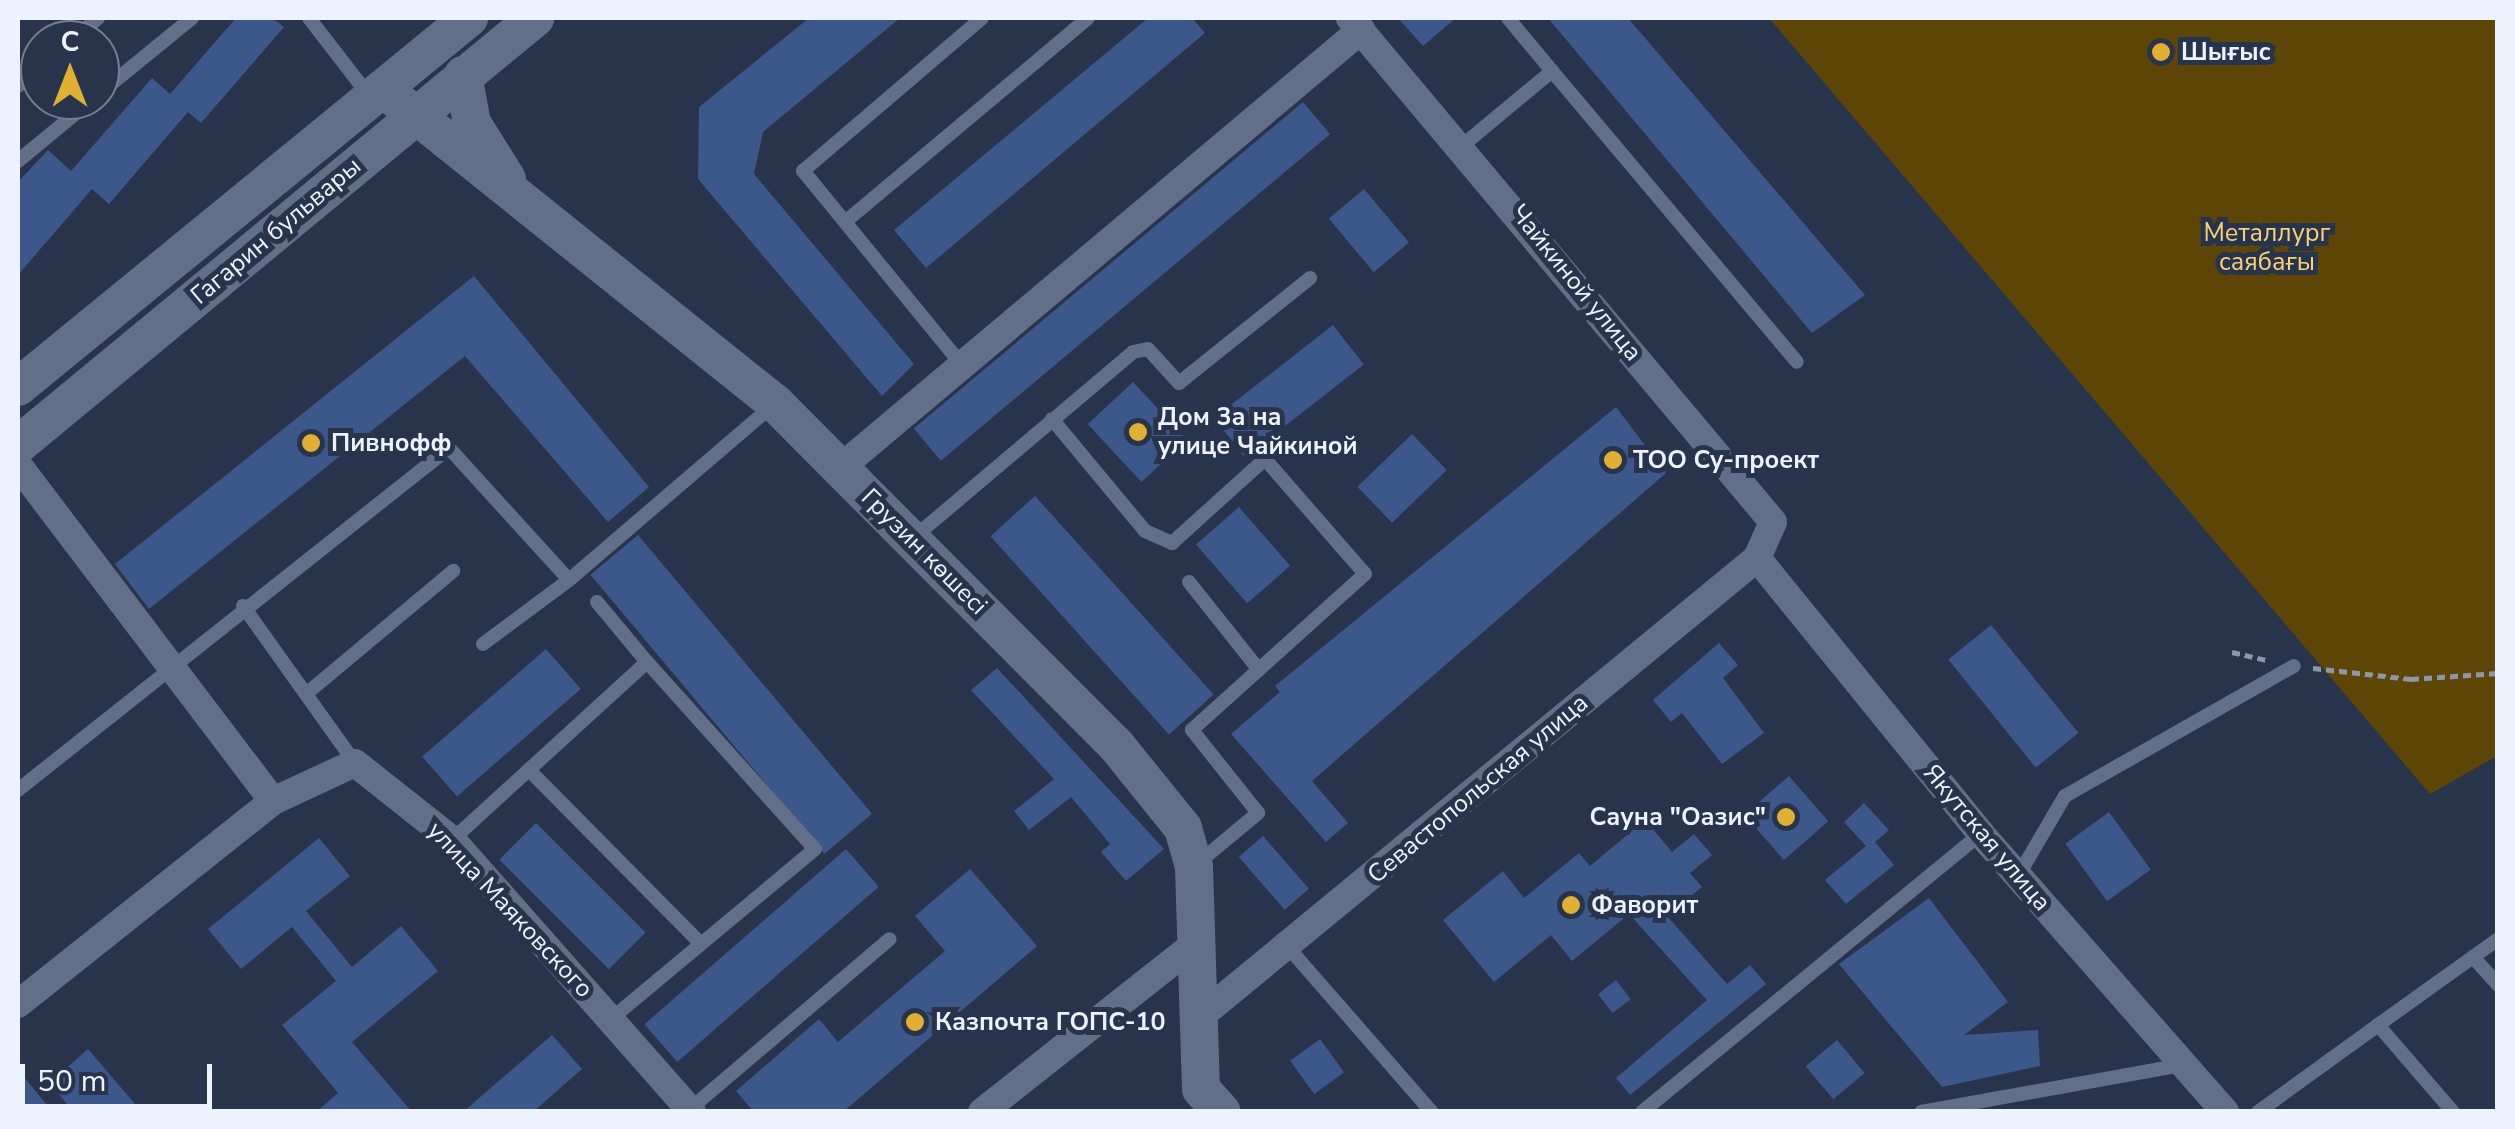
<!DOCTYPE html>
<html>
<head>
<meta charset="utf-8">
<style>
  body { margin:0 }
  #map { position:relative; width:2515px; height:1129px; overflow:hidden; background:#28344b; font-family:"Nunito Sans",sans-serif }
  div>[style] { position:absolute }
  .green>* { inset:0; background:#5e4608 }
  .building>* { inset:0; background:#3c5789; transform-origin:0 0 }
  .path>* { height:5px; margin-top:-2.5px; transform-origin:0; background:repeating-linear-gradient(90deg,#8e97a8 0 8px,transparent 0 13px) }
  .lane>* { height:14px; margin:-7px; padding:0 7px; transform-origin:7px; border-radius:7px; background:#616f88 }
  .street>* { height:28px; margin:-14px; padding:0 14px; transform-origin:14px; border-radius:14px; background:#616f88 }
  .secondary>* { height:38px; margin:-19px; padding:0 19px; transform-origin:19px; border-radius:19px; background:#616f88 }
  .dots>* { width:28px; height:28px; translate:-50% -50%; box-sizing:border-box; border:5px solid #28344b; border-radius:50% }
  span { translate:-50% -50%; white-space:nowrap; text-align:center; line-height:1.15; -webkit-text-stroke:10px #28344b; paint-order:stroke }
  .poi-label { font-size:25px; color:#ecf3fe; font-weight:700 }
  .left { translate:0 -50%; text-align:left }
  .right { translate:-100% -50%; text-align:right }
  .street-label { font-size:25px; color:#ecf3fe }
  .park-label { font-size:25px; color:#fbd278 }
  .frame { position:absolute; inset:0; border:20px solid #ecf3fe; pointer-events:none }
  .north { position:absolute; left:20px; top:20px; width:100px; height:100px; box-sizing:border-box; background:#28344b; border:2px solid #768093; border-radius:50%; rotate:0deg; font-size:28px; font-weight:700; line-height:40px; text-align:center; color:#ecf3fe }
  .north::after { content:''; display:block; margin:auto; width:35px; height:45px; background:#e1af34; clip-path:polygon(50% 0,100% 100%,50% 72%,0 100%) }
  .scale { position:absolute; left:20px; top:1064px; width:192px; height:45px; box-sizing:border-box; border:5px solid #ecf3fe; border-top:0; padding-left:12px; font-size:30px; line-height:35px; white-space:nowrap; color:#ecf3fe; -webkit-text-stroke:8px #28344b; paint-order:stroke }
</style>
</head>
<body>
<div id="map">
  <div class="green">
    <div style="clip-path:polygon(1769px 18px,2497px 18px,2497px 756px,2430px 794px)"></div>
  </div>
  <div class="building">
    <div style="clip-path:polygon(236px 18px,272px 18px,284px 27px,201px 123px,188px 112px,109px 204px,92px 189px,18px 275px,18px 182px,48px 150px,71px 171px,152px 78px,170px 94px)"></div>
    <div style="clip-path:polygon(809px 18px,900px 18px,763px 132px,754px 174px,914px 364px,882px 396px,698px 179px,699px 107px)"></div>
    <div style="clip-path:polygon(1148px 18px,1192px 18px,1205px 33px,926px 268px,894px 230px)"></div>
    <div style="clip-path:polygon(1398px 18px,1456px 18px,1423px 46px)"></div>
    <div style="clip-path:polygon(1548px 18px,1628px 18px,1865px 295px,1812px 333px)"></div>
    <div style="left:1303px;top:102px;width:42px;height:508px;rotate:50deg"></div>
    <div style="left:1364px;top:189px;width:70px;height:46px;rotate:50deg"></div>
    <div style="clip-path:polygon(474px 276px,649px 487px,608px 522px,465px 356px,149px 609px,115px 564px)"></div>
    <div style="left:1333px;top:325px;width:50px;height:151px;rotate:52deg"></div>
    <div style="left:1133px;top:382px;width:79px;height:62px;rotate:47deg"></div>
    <div style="clip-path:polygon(1616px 407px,1666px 473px,1312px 781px,1348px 823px,1326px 842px,1231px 734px,1280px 692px,1275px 686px)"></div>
    <div style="left:1412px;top:434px;width:50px;height:76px;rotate:46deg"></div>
    <div style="left:1035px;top:496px;width:267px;height:60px;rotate:48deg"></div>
    <div style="left:1239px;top:507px;width:78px;height:57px;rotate:49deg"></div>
    <div style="left:638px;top:535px;width:364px;height:62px;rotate:50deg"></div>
    <div style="left:1991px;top:625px;width:139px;height:55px;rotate:51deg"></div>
    <div style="clip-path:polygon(1719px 643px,1738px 665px,1723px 678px,1764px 733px,1722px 764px,1682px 713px,1671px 722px,1653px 700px)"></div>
    <div style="left:546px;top:649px;width:53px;height:164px;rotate:49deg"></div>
    <div style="clip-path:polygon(997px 668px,1164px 849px,1126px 881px,1101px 852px,1110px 844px,1071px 797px,1029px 830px,1014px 811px,1054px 779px,971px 690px)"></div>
    <div style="left:1789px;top:776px;width:60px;height:59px;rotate:49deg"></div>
    <div style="clip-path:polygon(1864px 803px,1889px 830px,1875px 842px,1894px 865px,1846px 904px,1825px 880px,1866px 846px,1844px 822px)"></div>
    <div style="left:2109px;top:812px;width:71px;height:54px;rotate:54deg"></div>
    <div style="clip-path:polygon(1645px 820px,1672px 852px,1694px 834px,1712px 855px,1690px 873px,1702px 887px,1667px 916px,1727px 984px,1750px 965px,1766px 984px,1630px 1095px,1616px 1078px,1707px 1000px,1629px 914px,1572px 961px,1551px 935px,1494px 982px,1443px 920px,1503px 871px,1524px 898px,1579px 853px,1590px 866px)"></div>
    <div style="left:536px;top:823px;width:155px;height:52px;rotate:45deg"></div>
    <div style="left:1263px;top:836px;width:70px;height:32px;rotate:49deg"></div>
    <div style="clip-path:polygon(319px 838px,350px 876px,306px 911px,352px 967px,401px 926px,438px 971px,352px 1042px,412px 1112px,316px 1112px,338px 1093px,282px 1025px,336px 981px,292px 927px,241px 969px,208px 929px)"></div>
    <div style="left:846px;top:849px;width:50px;height:267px;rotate:49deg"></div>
    <div style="clip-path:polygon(970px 869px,1037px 946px,843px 1112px,754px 1112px,736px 1091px,819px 1019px,838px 1042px,945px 951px,915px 916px)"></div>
    <div style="clip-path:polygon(1929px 898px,2008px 1002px,1964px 1035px,2038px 1030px,2040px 1066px,1942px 1087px,1839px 964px)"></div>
    <div style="left:1616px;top:980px;width:24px;height:23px;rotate:52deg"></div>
    <div style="clip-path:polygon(552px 1035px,582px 1069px,533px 1112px,463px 1112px)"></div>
    <div style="left:1320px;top:1039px;width:41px;height:37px;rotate:54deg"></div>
    <div style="left:1837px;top:1040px;width:43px;height:41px;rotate:50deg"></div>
    <div style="clip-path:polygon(88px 1049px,142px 1112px,74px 1112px,49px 1083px)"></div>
    <div style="clip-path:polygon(18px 1070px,53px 1112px,18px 1112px)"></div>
  </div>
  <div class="path">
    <div style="left:2232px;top:652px;width:37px;rotate:13deg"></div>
    <div style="left:2313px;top:668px;width:99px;rotate:6.4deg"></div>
    <div style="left:2411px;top:679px;width:87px;rotate:-3.9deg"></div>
  </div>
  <div class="lane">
    <div style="left:309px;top:18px;width:100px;rotate:52.3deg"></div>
    <div style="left:72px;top:40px;width:34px;rotate:-40deg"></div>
    <div style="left:1552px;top:71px;width:380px;rotate:49.9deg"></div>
    <div style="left:18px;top:86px;width:29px;rotate:-41deg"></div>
    <div style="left:100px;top:93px;width:119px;rotate:-39.2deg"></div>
    <div style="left:1463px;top:145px;width:116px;rotate:-39.7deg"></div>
    <div style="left:1552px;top:71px;width:69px;rotate:-129.7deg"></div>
    <div style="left:18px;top:161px;width:96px;rotate:-39.5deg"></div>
    <div style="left:845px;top:222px;width:317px;rotate:-40deg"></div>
    <div style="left:962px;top:365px;width:251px;rotate:-129.3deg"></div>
    <div style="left:803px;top:171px;width:235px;rotate:-40.5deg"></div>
    <div style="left:1052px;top:419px;width:146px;rotate:50.3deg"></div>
    <div style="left:1145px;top:531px;width:30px;rotate:24deg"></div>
    <div style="left:1172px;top:543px;width:125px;rotate:-42.1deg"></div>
    <div style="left:1265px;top:459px;width:152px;rotate:49deg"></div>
    <div style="left:1365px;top:574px;width:233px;rotate:138deg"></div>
    <div style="left:1192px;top:730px;width:106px;rotate:51.5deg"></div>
    <div style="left:1258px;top:813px;width:78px;rotate:140.2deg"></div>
    <div style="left:912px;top:539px;width:289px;rotate:-40.2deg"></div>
    <div style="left:1133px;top:352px;width:15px;rotate:-11deg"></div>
    <div style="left:1148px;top:349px;width:46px;rotate:47.6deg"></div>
    <div style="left:1179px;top:383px;width:168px;rotate:-38.7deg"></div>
    <div style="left:1189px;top:582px;width:112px;rotate:51.5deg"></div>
    <div style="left:597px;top:602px;width:78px;rotate:50.2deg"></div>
    <div style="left:243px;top:606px;width:193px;rotate:54.5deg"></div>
    <div style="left:483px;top:644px;width:107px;rotate:-36.7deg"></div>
    <div style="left:306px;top:694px;width:192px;rotate:-39.9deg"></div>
    <div style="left:529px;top:770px;width:240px;rotate:45.3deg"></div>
    <div style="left:18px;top:790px;width:550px;rotate:-38.43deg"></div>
    <div style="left:449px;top:448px;width:178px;rotate:47.7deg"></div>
    <div style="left:569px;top:580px;width:270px;rotate:-40.6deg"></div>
    <div style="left:452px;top:840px;width:264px;rotate:-42.4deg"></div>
    <div style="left:647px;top:662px;width:251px;rotate:48.1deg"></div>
    <div style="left:815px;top:849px;width:266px;rotate:140.2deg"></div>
    <div style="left:2018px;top:876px;width:93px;rotate:-59.6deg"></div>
    <div style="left:2065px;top:796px;width:263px;rotate:-29.6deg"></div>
    <div style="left:1287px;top:946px;width:220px;rotate:48.9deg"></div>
    <div style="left:2473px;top:957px;width:38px;rotate:48deg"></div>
    <div style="left:2378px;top:1025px;width:148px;rotate:-35.6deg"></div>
    <div style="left:690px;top:1109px;width:262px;rotate:-40.4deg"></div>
    <div style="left:1642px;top:1112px;width:438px;rotate:-39.4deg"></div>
    <div style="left:1921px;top:1112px;width:266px;rotate:-10.2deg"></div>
    <div style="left:2258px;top:1112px;width:148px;rotate:-35.9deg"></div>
    <div style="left:2378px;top:1025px;width:115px;rotate:49.2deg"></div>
  </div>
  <div class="street">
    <div style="left:18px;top:465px;width:422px;rotate:52.8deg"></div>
    <div style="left:840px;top:468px;width:681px;rotate:-40.05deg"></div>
    <div style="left:1757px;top:558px;width:355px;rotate:50.9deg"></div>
    <div style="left:1981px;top:834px;width:370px;rotate:48.7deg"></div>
    <div style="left:18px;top:1004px;width:326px;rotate:-38.5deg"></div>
    <div style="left:273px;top:801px;width:90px;rotate:-24.9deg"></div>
    <div style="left:355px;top:763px;width:124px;rotate:38.4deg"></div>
    <div style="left:452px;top:840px;width:363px;rotate:48.6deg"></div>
    <div style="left:1197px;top:1019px;width:725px;rotate:-39.46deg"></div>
    <div style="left:1757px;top:558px;width:39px;rotate:-66deg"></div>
    <div style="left:1773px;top:522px;width:658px;rotate:-130.01deg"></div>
    <div style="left:982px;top:1112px;width:268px;rotate:-38.3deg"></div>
  </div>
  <div class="secondary">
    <div style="left:463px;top:75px;width:49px;rotate:79.4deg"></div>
    <div style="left:472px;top:123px;width:66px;rotate:58deg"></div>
    <div style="left:383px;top:89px;width:502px;rotate:38.7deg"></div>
    <div style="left:775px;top:403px;width:483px;rotate:45.1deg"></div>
    <div style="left:1116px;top:745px;width:107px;rotate:51.1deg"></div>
    <div style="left:1183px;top:828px;width:41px;rotate:74.2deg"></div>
    <div style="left:1194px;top:867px;width:222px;rotate:88.2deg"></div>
    <div style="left:1201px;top:1089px;width:31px;rotate:48deg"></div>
    <div style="left:18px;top:387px;width:583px;rotate:-39.29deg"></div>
    <div style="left:18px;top:445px;width:671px;rotate:-39.55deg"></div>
  </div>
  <div class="dots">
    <div style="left:2161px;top:52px;background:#e1af34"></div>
    <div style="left:1138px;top:432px;background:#e1af34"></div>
    <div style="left:311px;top:443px;background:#e1af34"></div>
    <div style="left:1613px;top:460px;background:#e1af34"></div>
    <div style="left:1786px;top:817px;background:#e1af34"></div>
    <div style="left:1571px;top:905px;background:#e1af34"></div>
    <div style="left:915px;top:1022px;background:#e1af34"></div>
  </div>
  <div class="poi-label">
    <span class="left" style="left:2181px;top:52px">Шығыс</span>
    <span class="left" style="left:1158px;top:432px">Дом 3а на<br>улице Чайкиной</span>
    <span class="left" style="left:331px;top:443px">Пивнофф</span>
    <span class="left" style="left:1633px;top:460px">ТОО Су-проект</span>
    <span class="right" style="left:1766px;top:817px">Сауна "Оазис"</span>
    <span class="left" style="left:1591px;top:905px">Фаворит</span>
    <span class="left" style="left:935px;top:1022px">Казпочта ГОПС-10</span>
  </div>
  <div class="street-label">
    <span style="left:276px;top:231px;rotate:-40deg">Гагарин бульвары</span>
    <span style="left:1576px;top:283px;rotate:51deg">Чайкиной улица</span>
    <span style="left:924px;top:552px;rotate:45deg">Грузин көшесі</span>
    <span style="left:1478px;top:789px;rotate:-40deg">Севастопольская улица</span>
    <span style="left:1987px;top:838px;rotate:50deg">Якутская улица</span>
    <span style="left:510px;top:910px;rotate:47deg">улица Маяковского</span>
  </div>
  <div class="park-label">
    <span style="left:2267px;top:248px">Металлург<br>саябағы</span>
  </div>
  <div class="frame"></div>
  <div class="north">С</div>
  <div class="scale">50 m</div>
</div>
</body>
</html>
